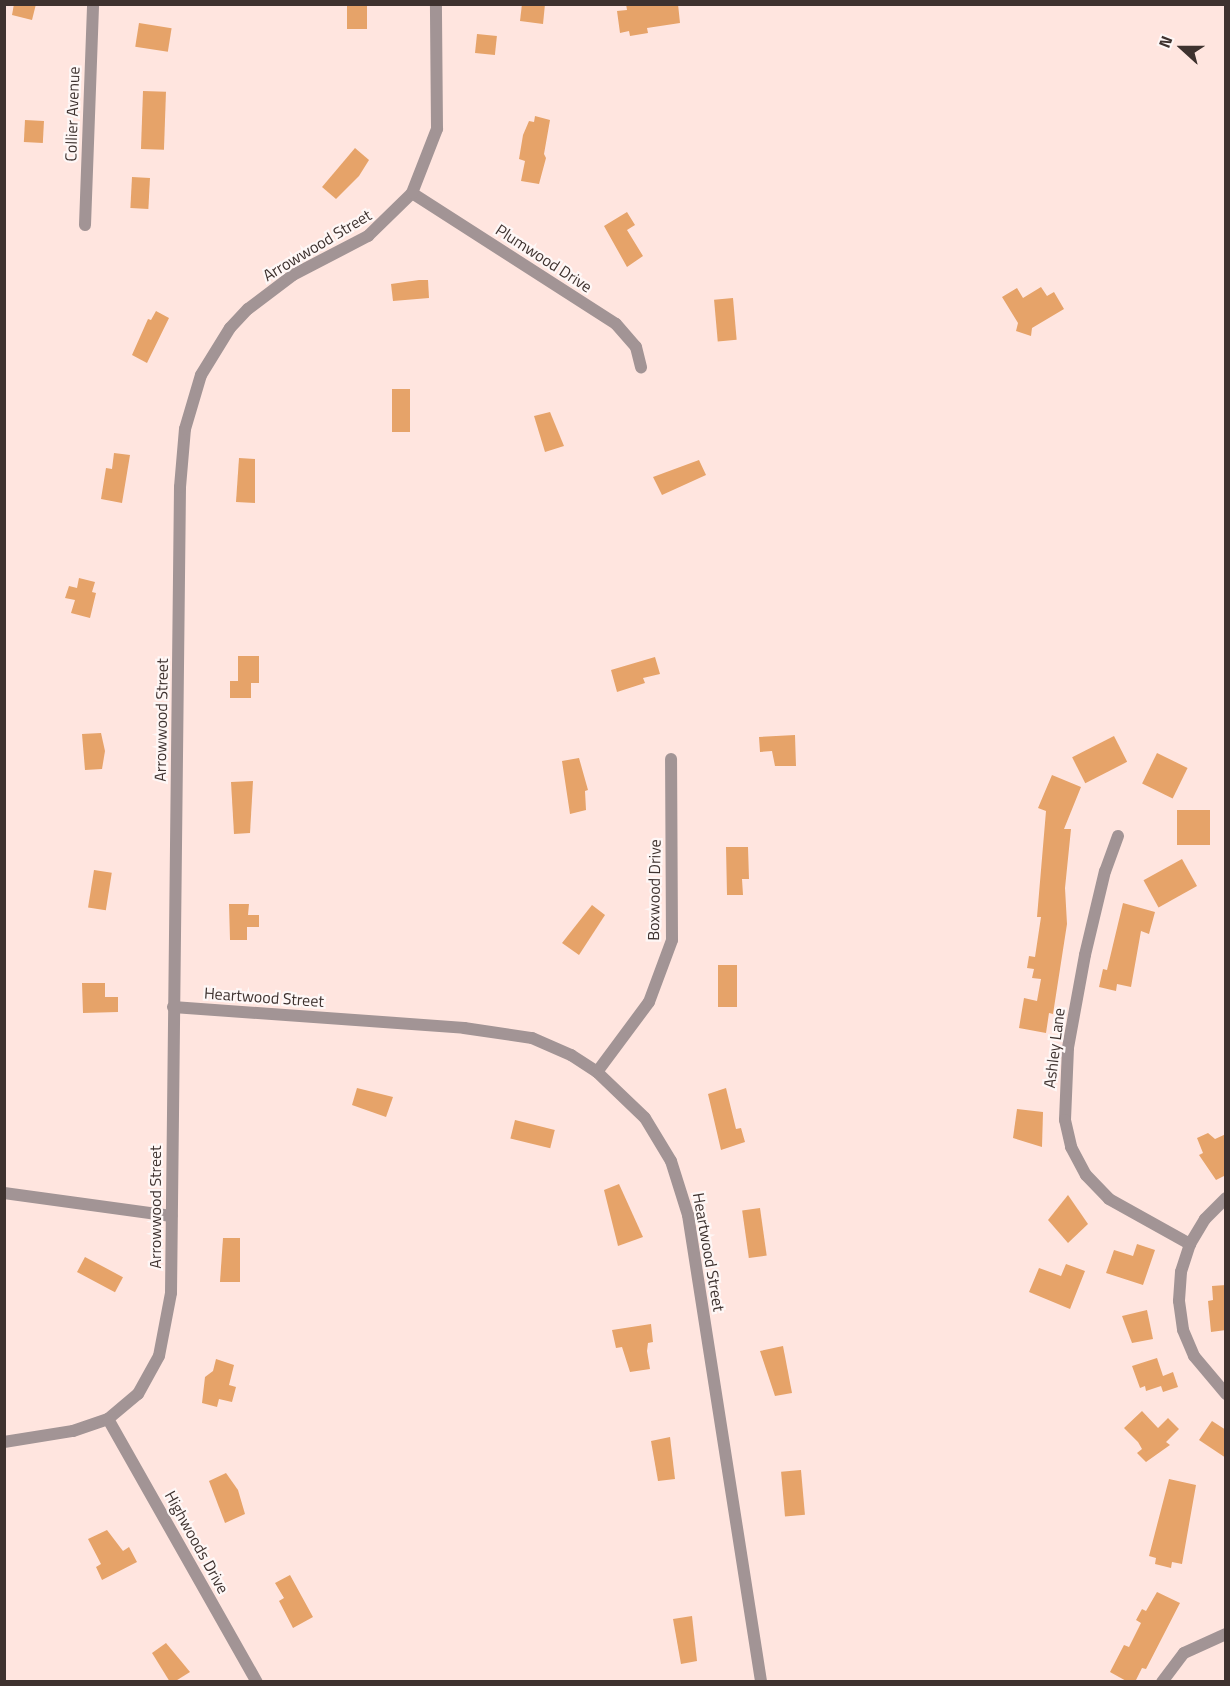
<!DOCTYPE html>
<html>
<head>
<meta charset="utf-8">
<style>
  body { margin:0 }
  #map { position:relative; width:1230px; height:1686px; overflow:hidden; background:#ffe5df; font-family:"Titillium Web",sans-serif }
  div>[style] { position:absolute }
  .building>* { inset:0; background:#e6a369; transform-origin:0 0 }
  .minor>* { height:12px; margin:-6px; padding:0 6px; transform-origin:6px; border-radius:6px; background:#a29495 }
  span { translate:-50% -50%; white-space:nowrap; text-align:center; line-height:1.15; -webkit-text-stroke:4.5px #fef7f6; paint-order:stroke }
  .street-label { font-size:16px; color:#3e322f }
  .frame { position:absolute; inset:0; border:6px solid #3e322f; pointer-events:none }
  .north { position:absolute; left:1152px; top:18px; width:60px; height:60px; -webkit-text-stroke:4px #fef7f6; paint-order:stroke; rotate:291deg; font-size:16px; font-weight:700; line-height:24px; text-align:center; color:#3e322f }
  .north::after { content:''; display:block; margin:auto; width:21px; height:27px; background:#3e322f; clip-path:polygon(50% 0,100% 100%,50% 72%,0 100%) }
</style>
</head>
<body>
<div id="map">
  <div class="building">
    <div style="clip-path:polygon(14px 4px,36px 4px,32px 20px,12px 15px)"></div>
    <div style="left:347px;top:4px;width:20px;height:25px"></div>
    <div style="clip-path:polygon(522px 4px,545px 4px,543px 24px,520px 21px)"></div>
    <div style="clip-path:polygon(626px 4px,678px 4px,680px 23px,647px 28px,648px 33px,630px 36px,629px 31px,620px 33px,617px 11px,627px 10px)"></div>
    <div style="left:139px;top:23px;width:33px;height:24px;rotate:9deg"></div>
    <div style="left:477px;top:34px;width:20px;height:19px;rotate:6deg"></div>
    <div style="left:143px;top:91px;width:23px;height:58px;rotate:2deg"></div>
    <div style="clip-path:polygon(535px 116px,550px 120px,544px 154px,546px 158px,539px 184px,521px 181px,525px 161px,519px 159px,523px 135px,529px 121px,534px 122px)"></div>
    <div style="left:25px;top:120px;width:19px;height:22px;rotate:3deg"></div>
    <div style="clip-path:polygon(355px 148px,369px 160px,359px 176px,336px 199px,322px 187px)"></div>
    <div style="left:132px;top:177px;width:18px;height:31px;rotate:3deg"></div>
    <div style="clip-path:polygon(627px 212px,635px 225px,627px 230px,643px 256px,627px 267px,604px 226px)"></div>
    <div style="clip-path:polygon(419px 280px,428px 280px,429px 298px,393px 301px,391px 284px)"></div>
    <div style="clip-path:polygon(1041px 287px,1047px 296px,1054px 292px,1064px 309px,1032px 328px,1031px 336px,1016px 331px,1018px 323px,1002px 297px,1017px 288px,1023px 298px)"></div>
    <div style="left:733px;top:298px;width:42px;height:19px;rotate:85deg"></div>
    <div style="clip-path:polygon(156px 311px,169px 318px,147px 363px,132px 355px,148px 319px,151px 320px)"></div>
    <div style="left:392px;top:389px;width:18px;height:43px"></div>
    <div style="clip-path:polygon(550px 412px,564px 446px,545px 452px,534px 416px)"></div>
    <div style="clip-path:polygon(114px 453px,130px 455px,122px 503px,101px 499px,106px 468px,112px 469px)"></div>
    <div style="clip-path:polygon(239px 458px,255px 459px,255px 503px,236px 502px)"></div>
    <div style="clip-path:polygon(699px 460px,706px 475px,662px 495px,653px 477px)"></div>
    <div style="clip-path:polygon(79px 578px,95px 582px,92px 592px,96px 593px,90px 618px,71px 613px,75px 600px,65px 598px,69px 586px,77px 588px)"></div>
    <div style="clip-path:polygon(238px 656px,259px 656px,259px 683px,251px 683px,251px 698px,230px 698px,230px 681px,238px 681px)"></div>
    <div style="clip-path:polygon(655px 657px,660px 674px,643px 678px,645px 683px,617px 692px,611px 670px)"></div>
    <div style="clip-path:polygon(101px 733px,105px 751px,102px 769px,85px 770px,82px 734px)"></div>
    <div style="clip-path:polygon(795px 735px,796px 766px,775px 766px,772px 751px,760px 752px,759px 737px)"></div>
    <div style="left:1114px;top:736px;width:29px;height:47px;rotate:63deg"></div>
    <div style="left:1157px;top:753px;width:34px;height:34px;rotate:26deg"></div>
    <div style="clip-path:polygon(579px 758px,588px 790px,585px 791px,586px 810px,570px 814px,562px 761px)"></div>
    <div style="clip-path:polygon(1052px 775px,1081px 787px,1064px 829px,1071px 829px,1065px 888px,1067px 924px,1053px 1014px,1049px 1013px,1046px 1033px,1019px 1028px,1024px 998px,1037px 1001px,1041px 979px,1032px 978px,1034px 969px,1027px 968px,1029px 956px,1035px 957px,1041px 917px,1037px 917px,1046px 811px,1038px 808px)"></div>
    <div style="clip-path:polygon(253px 781px,250px 833px,234px 834px,231px 782px)"></div>
    <div style="left:1177px;top:810px;width:33px;height:35px"></div>
    <div style="clip-path:polygon(726px 847px,748px 847px,749px 879px,742px 879px,743px 895px,727px 895px)"></div>
    <div style="left:1182px;top:859px;width:31px;height:44px;rotate:61deg"></div>
    <div style="left:94px;top:870px;width:18px;height:38px;rotate:9deg"></div>
    <div style="clip-path:polygon(1123px 903px,1155px 912px,1149px 934px,1141px 931px,1131px 987px,1117px 984px,1116px 991px,1099px 987px,1103px 969px,1107px 970px)"></div>
    <div style="clip-path:polygon(229px 904px,249px 904px,248px 915px,259px 915px,259px 927px,247px 927px,247px 940px,230px 940px)"></div>
    <div style="clip-path:polygon(592px 905px,605px 915px,579px 955px,562px 943px)"></div>
    <div style="left:718px;top:965px;width:19px;height:42px"></div>
    <div style="clip-path:polygon(82px 983px,105px 983px,105px 997px,118px 997px,118px 1012px,83px 1013px)"></div>
    <div style="clip-path:polygon(357px 1088px,393px 1097px,386px 1117px,352px 1105px)"></div>
    <div style="clip-path:polygon(726px 1088px,736px 1129px,741px 1128px,745px 1142px,721px 1150px,708px 1094px)"></div>
    <div style="clip-path:polygon(1017px 1109px,1043px 1112px,1042px 1147px,1013px 1138px)"></div>
    <div style="left:515px;top:1120px;width:41px;height:19px;rotate:14deg"></div>
    <div style="clip-path:polygon(1208px 1133px,1215px 1139px,1226px 1134px,1226px 1175px,1216px 1180px,1199px 1155px,1203px 1153px,1197px 1138px)"></div>
    <div style="clip-path:polygon(619px 1184px,643px 1237px,618px 1246px,604px 1190px)"></div>
    <div style="clip-path:polygon(1068px 1195px,1088px 1224px,1068px 1243px,1048px 1220px)"></div>
    <div style="left:760px;top:1208px;width:48px;height:18px;rotate:82deg"></div>
    <div style="clip-path:polygon(223px 1238px,240px 1238px,240px 1282px,220px 1282px)"></div>
    <div style="clip-path:polygon(1137px 1244px,1155px 1250px,1143px 1285px,1106px 1273px,1114px 1250px,1133px 1256px)"></div>
    <div style="left:85px;top:1257px;width:43px;height:17px;rotate:28deg"></div>
    <div style="clip-path:polygon(1066px 1264px,1085px 1271px,1070px 1309px,1029px 1292px,1039px 1268px,1061px 1276px)"></div>
    <div style="clip-path:polygon(1226px 1285px,1226px 1330px,1211px 1332px,1208px 1301px,1213px 1300px,1212px 1286px)"></div>
    <div style="clip-path:polygon(1147px 1310px,1153px 1339px,1132px 1343px,1122px 1316px)"></div>
    <div style="clip-path:polygon(651px 1324px,653px 1342px,648px 1343px,647px 1351px,650px 1369px,630px 1372px,622px 1347px,616px 1348px,612px 1330px)"></div>
    <div style="clip-path:polygon(783px 1346px,792px 1393px,775px 1396px,760px 1351px)"></div>
    <div style="clip-path:polygon(1157px 1358px,1163px 1376px,1173px 1372px,1178px 1387px,1163px 1392px,1161px 1386px,1146px 1391px,1145px 1386px,1140px 1388px,1132px 1366px)"></div>
    <div style="clip-path:polygon(216px 1359px,234px 1365px,229px 1385px,236px 1387px,232px 1402px,219px 1399px,217px 1407px,202px 1403px,205px 1377px,213px 1371px)"></div>
    <div style="clip-path:polygon(1142px 1411px,1158px 1428px,1168px 1418px,1179px 1429px,1166px 1442px,1170px 1445px,1146px 1462px,1137px 1453px,1142px 1449px,1138px 1442px,1124px 1428px)"></div>
    <div style="clip-path:polygon(1212px 1421px,1226px 1430px,1226px 1458px,1199px 1440px)"></div>
    <div style="clip-path:polygon(670px 1437px,675px 1479px,658px 1481px,651px 1441px)"></div>
    <div style="left:801px;top:1470px;width:45px;height:20px;rotate:85deg"></div>
    <div style="clip-path:polygon(226px 1473px,238px 1490px,245px 1514px,225px 1523px,209px 1481px)"></div>
    <div style="clip-path:polygon(1169px 1479px,1196px 1485px,1182px 1564px,1172px 1562px,1171px 1568px,1155px 1564px,1156px 1558px,1149px 1556px)"></div>
    <div style="clip-path:polygon(107px 1530px,123px 1551px,129px 1547px,137px 1562px,102px 1580px,96px 1567px,101px 1564px,88px 1539px)"></div>
    <div style="clip-path:polygon(290px 1575px,313px 1617px,293px 1628px,279px 1601px,284px 1598px,275px 1583px)"></div>
    <div style="clip-path:polygon(1157px 1592px,1180px 1603px,1146px 1669px,1142px 1668px,1135px 1682px,1128px 1682px,1110px 1672px,1124px 1645px,1129px 1647px,1141px 1623px,1136px 1620px,1142px 1609px,1146px 1611px)"></div>
    <div style="clip-path:polygon(692px 1616px,697px 1661px,681px 1664px,673px 1619px)"></div>
    <div style="clip-path:polygon(166px 1643px,190px 1672px,174px 1682px,170px 1682px,152px 1653px)"></div>
  </div>
  <div class="minor">
    <div style="left:412px;top:193px;width:242px;rotate:32.7deg"></div>
    <div style="left:616px;top:324px;width:30px;rotate:49deg"></div>
    <div style="left:636px;top:347px;width:21px;rotate:76deg"></div>
    <div style="left:85px;top:225px;width:221px;rotate:-87.9deg"></div>
    <div style="left:1118px;top:836px;width:37px;rotate:110deg"></div>
    <div style="left:1105px;top:871px;width:86px;rotate:103.4deg"></div>
    <div style="left:1085px;top:955px;width:95px;rotate:100.4deg"></div>
    <div style="left:1068px;top:1048px;width:72px;rotate:92.4deg"></div>
    <div style="left:1065px;top:1120px;width:28px;rotate:77deg"></div>
    <div style="left:1071px;top:1147px;width:32px;rotate:62deg"></div>
    <div style="left:1086px;top:1175px;width:33px;rotate:46deg"></div>
    <div style="left:1109px;top:1199px;width:93px;rotate:29.1deg"></div>
    <div style="left:173px;top:1007px;width:292px;rotate:4.1deg"></div>
    <div style="left:464px;top:1028px;width:69px;rotate:8.4deg"></div>
    <div style="left:532px;top:1038px;width:43px;rotate:23.6deg"></div>
    <div style="left:571px;top:1055px;width:31px;rotate:33deg"></div>
    <div style="left:597px;top:1072px;width:66px;rotate:43.8deg"></div>
    <div style="left:645px;top:1118px;width:50px;rotate:58.8deg"></div>
    <div style="left:671px;top:1161px;width:57px;rotate:72.5deg"></div>
    <div style="left:688px;top:1215px;width:473px;rotate:81.1deg"></div>
    <div style="left:597px;top:1072px;width:87px;rotate:-53.4deg"></div>
    <div style="left:649px;top:1002px;width:66px;rotate:-69.6deg"></div>
    <div style="left:672px;top:940px;width:181px;rotate:-90.3deg"></div>
    <div style="left:4px;top:1193px;width:169px;rotate:7.8deg"></div>
    <div style="left:1226px;top:1198px;width:30px;rotate:135deg"></div>
    <div style="left:1205px;top:1219px;width:29px;rotate:121deg"></div>
    <div style="left:1190px;top:1244px;width:29px;rotate:108deg"></div>
    <div style="left:1181px;top:1272px;width:29px;rotate:94deg"></div>
    <div style="left:1179px;top:1301px;width:29px;rotate:82deg"></div>
    <div style="left:1183px;top:1330px;width:28px;rotate:67deg"></div>
    <div style="left:1194px;top:1356px;width:50px;rotate:49.9deg"></div>
    <div style="left:108px;top:1419px;width:302px;rotate:60.5deg"></div>
    <div style="left:4px;top:1442px;width:70px;rotate:-9.1deg"></div>
    <div style="left:73px;top:1431px;width:37px;rotate:-19deg"></div>
    <div style="left:108px;top:1419px;width:39px;rotate:-40deg"></div>
    <div style="left:138px;top:1394px;width:43px;rotate:-61.1deg"></div>
    <div style="left:159px;top:1356px;width:64px;rotate:-79.2deg"></div>
    <div style="left:171px;top:1293px;width:806px;rotate:-89.36deg"></div>
    <div style="left:180px;top:487px;width:58px;rotate:-85.1deg"></div>
    <div style="left:185px;top:429px;width:56px;rotate:-73.5deg"></div>
    <div style="left:201px;top:375px;width:55px;rotate:-58.3deg"></div>
    <div style="left:230px;top:328px;width:26px;rotate:-47deg"></div>
    <div style="left:248px;top:309px;width:56px;rotate:-37.1deg"></div>
    <div style="left:293px;top:275px;width:85px;rotate:-27.5deg"></div>
    <div style="left:368px;top:236px;width:62px;rotate:-44.3deg"></div>
    <div style="left:412px;top:193px;width:69px;rotate:-68.7deg"></div>
    <div style="left:437px;top:129px;width:125px;rotate:-90.5deg"></div>
    <div style="left:1162px;top:1682px;width:36px;rotate:-53deg"></div>
    <div style="left:1184px;top:1653px;width:46px;rotate:-24.3deg"></div>
  </div>
  <div class="street-label">
    <span style="left:72px;top:114px;rotate:-88deg">Collier Avenue</span>
    <span style="left:317px;top:245px;rotate:-31deg">Arrowwood Street</span>
    <span style="left:544px;top:258px;rotate:33deg">Plumwood Drive</span>
    <span style="left:161px;top:720px;rotate:-89deg">Arrowwood Street</span>
    <span style="left:654px;top:890px;rotate:-89deg">Boxwood Drive</span>
    <span style="left:264px;top:997px;rotate:4deg">Heartwood Street</span>
    <span style="left:1054px;top:1048px;rotate:-83deg">Ashley Lane</span>
    <span style="left:155px;top:1207px;rotate:-90deg">Arrowwood Street</span>
    <span style="left:709px;top:1252px;rotate:80deg">Heartwood Street</span>
    <span style="left:197px;top:1542px;rotate:61deg">Highwoods Drive</span>
  </div>
  <div class="frame"></div>
  <div class="north">N</div>
</div>
</body>
</html>
